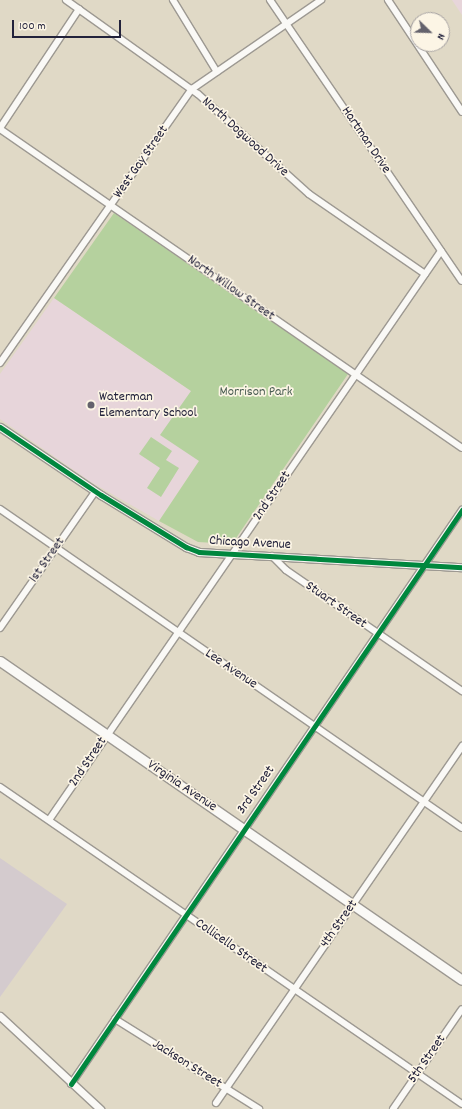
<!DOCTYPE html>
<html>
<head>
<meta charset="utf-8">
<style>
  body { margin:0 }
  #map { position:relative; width:462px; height:1109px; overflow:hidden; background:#e0d9c6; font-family:Dekko,sans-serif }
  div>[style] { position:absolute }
  .built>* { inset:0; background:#e7d5da }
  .industrial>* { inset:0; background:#d4cbce }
  .green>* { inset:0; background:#b5d19e }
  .roads { filter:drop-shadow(1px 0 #9d9992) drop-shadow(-1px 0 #9d9992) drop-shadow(0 1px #9d9992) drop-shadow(0 -1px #9d9992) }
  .minor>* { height:6px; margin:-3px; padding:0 3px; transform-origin:3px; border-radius:3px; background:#faf9f6 }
  .tertiary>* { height:7px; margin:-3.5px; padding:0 3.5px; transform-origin:3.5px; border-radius:3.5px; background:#faf9f6 }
  .primary>* { height:9px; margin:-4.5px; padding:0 4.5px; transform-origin:4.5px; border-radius:4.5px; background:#faf9f6 }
  .cycleway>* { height:5px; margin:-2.5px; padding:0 2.5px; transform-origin:2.5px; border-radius:2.5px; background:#00873e }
  .dots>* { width:11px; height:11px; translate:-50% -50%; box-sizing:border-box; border:2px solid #fcf5e5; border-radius:50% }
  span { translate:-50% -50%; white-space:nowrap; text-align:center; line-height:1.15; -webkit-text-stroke:3.5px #fcf5e5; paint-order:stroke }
  .street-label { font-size:14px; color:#22223b }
  .park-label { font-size:14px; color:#495d52 }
  .poi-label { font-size:14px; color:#22223b }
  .left { translate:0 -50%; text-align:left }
  .north { position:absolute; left:410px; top:12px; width:40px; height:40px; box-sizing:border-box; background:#fcf5e5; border:1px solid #a5a1a1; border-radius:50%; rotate:113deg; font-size:11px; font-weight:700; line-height:16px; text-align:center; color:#22223b }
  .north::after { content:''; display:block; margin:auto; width:14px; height:18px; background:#64626c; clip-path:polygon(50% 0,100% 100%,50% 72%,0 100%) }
  .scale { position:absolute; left:12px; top:20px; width:109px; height:18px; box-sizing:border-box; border:2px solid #22223b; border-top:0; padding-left:5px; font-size:12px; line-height:14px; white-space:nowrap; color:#22223b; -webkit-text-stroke:3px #fcf5e5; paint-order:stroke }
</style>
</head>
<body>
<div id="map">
  <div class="built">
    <div style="clip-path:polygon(452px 0,462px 0,462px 15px)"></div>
    <div style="clip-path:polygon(54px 298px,191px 391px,199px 461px,159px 521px,91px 482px,0 419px,0 374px)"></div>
  </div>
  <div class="industrial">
    <div style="clip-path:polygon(0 858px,67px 904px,0 997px)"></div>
  </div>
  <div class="green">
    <div style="clip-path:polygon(114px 213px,348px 374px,232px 544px,198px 542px,159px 521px,199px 461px,160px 435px,191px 391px,54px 298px)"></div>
    <div style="clip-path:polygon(151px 437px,172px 451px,166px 460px,179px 468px,161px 497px,147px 488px,160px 468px,139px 454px)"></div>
  </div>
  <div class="roads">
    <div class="minor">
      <div style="left:66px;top:0;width:162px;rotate:35.5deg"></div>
      <div style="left:198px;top:94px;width:149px;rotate:42deg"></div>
      <div style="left:309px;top:194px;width:141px;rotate:34.6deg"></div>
      <div style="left:173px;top:0;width:84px;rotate:58.6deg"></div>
      <div style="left:270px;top:0;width:340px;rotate:55.7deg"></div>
      <div style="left:388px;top:0;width:134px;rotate:56.5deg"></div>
      <div style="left:0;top:128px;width:143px;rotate:-56.4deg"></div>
      <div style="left:0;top:129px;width:561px;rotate:34.62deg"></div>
      <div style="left:0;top:363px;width:335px;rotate:-55deg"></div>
      <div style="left:192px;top:89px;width:157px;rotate:-34.6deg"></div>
      <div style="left:0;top:509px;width:561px;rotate:34.62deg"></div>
      <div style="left:272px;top:556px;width:20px;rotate:45deg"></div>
      <div style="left:286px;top:570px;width:214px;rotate:34.5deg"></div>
      <div style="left:0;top:628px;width:166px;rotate:-55.1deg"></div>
      <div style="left:0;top:787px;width:560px;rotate:34.46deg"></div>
      <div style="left:49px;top:820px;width:691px;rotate:-55.44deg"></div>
      <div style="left:115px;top:1019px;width:170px;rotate:32deg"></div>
      <div style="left:71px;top:1084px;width:695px;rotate:-55.74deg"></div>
      <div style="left:216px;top:1103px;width:434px;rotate:-55.4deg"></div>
      <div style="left:393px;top:1109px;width:121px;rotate:-55.4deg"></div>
    </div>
    <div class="tertiary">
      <div style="left:0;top:427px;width:122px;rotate:34deg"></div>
      <div style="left:101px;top:495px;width:100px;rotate:31.5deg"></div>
      <div style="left:186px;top:547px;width:14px;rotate:21deg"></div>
      <div style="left:199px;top:552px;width:263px;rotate:3.3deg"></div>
      <div style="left:0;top:1016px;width:137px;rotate:42.9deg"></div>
    </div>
    <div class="primary">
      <div style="left:0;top:661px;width:561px;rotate:34.62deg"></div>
    </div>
  </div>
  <div class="cycleway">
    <div style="left:0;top:427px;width:122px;rotate:34deg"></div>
    <div style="left:101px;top:495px;width:100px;rotate:31.5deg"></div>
    <div style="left:186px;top:547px;width:14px;rotate:21deg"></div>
    <div style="left:199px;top:552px;width:263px;rotate:3.3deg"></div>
    <div style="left:71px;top:1084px;width:695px;rotate:-55.74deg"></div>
  </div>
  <div class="dots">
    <div style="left:91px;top:405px;background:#64626c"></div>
  </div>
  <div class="street-label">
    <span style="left:245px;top:137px;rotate:42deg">North Dogwood Drive</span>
    <span style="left:366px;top:140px;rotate:56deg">Hartman Drive</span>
    <span style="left:141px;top:162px;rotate:-55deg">West Gay Street</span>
    <span style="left:231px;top:288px;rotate:35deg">North Willow Street</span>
    <span style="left:272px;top:496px;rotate:-56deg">2nd Street</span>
    <span style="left:250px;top:543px;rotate:3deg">Chicago Avenue</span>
    <span style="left:47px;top:560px;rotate:-55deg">1st Street</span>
    <span style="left:336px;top:605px;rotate:35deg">Stuart Street</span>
    <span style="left:231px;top:669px;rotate:34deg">Lee Avenue</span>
    <span style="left:88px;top:762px;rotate:-56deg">2nd Street</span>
    <span style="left:182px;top:786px;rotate:34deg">Virginia Avenue</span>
    <span style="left:256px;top:790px;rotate:-55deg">3rd Street</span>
    <span style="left:339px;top:924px;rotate:-55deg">4th Street</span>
    <span style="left:231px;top:946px;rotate:35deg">Collicello Street</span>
    <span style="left:427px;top:1059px;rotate:-55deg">5th Street</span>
    <span style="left:187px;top:1064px;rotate:32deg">Jackson Street</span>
  </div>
  <div class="park-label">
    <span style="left:256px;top:392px">Morrison Park</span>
  </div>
  <div class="poi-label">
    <span class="left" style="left:99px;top:405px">Waterman<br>Elementary School</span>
  </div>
  <div class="north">N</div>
  <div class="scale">100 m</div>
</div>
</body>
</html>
